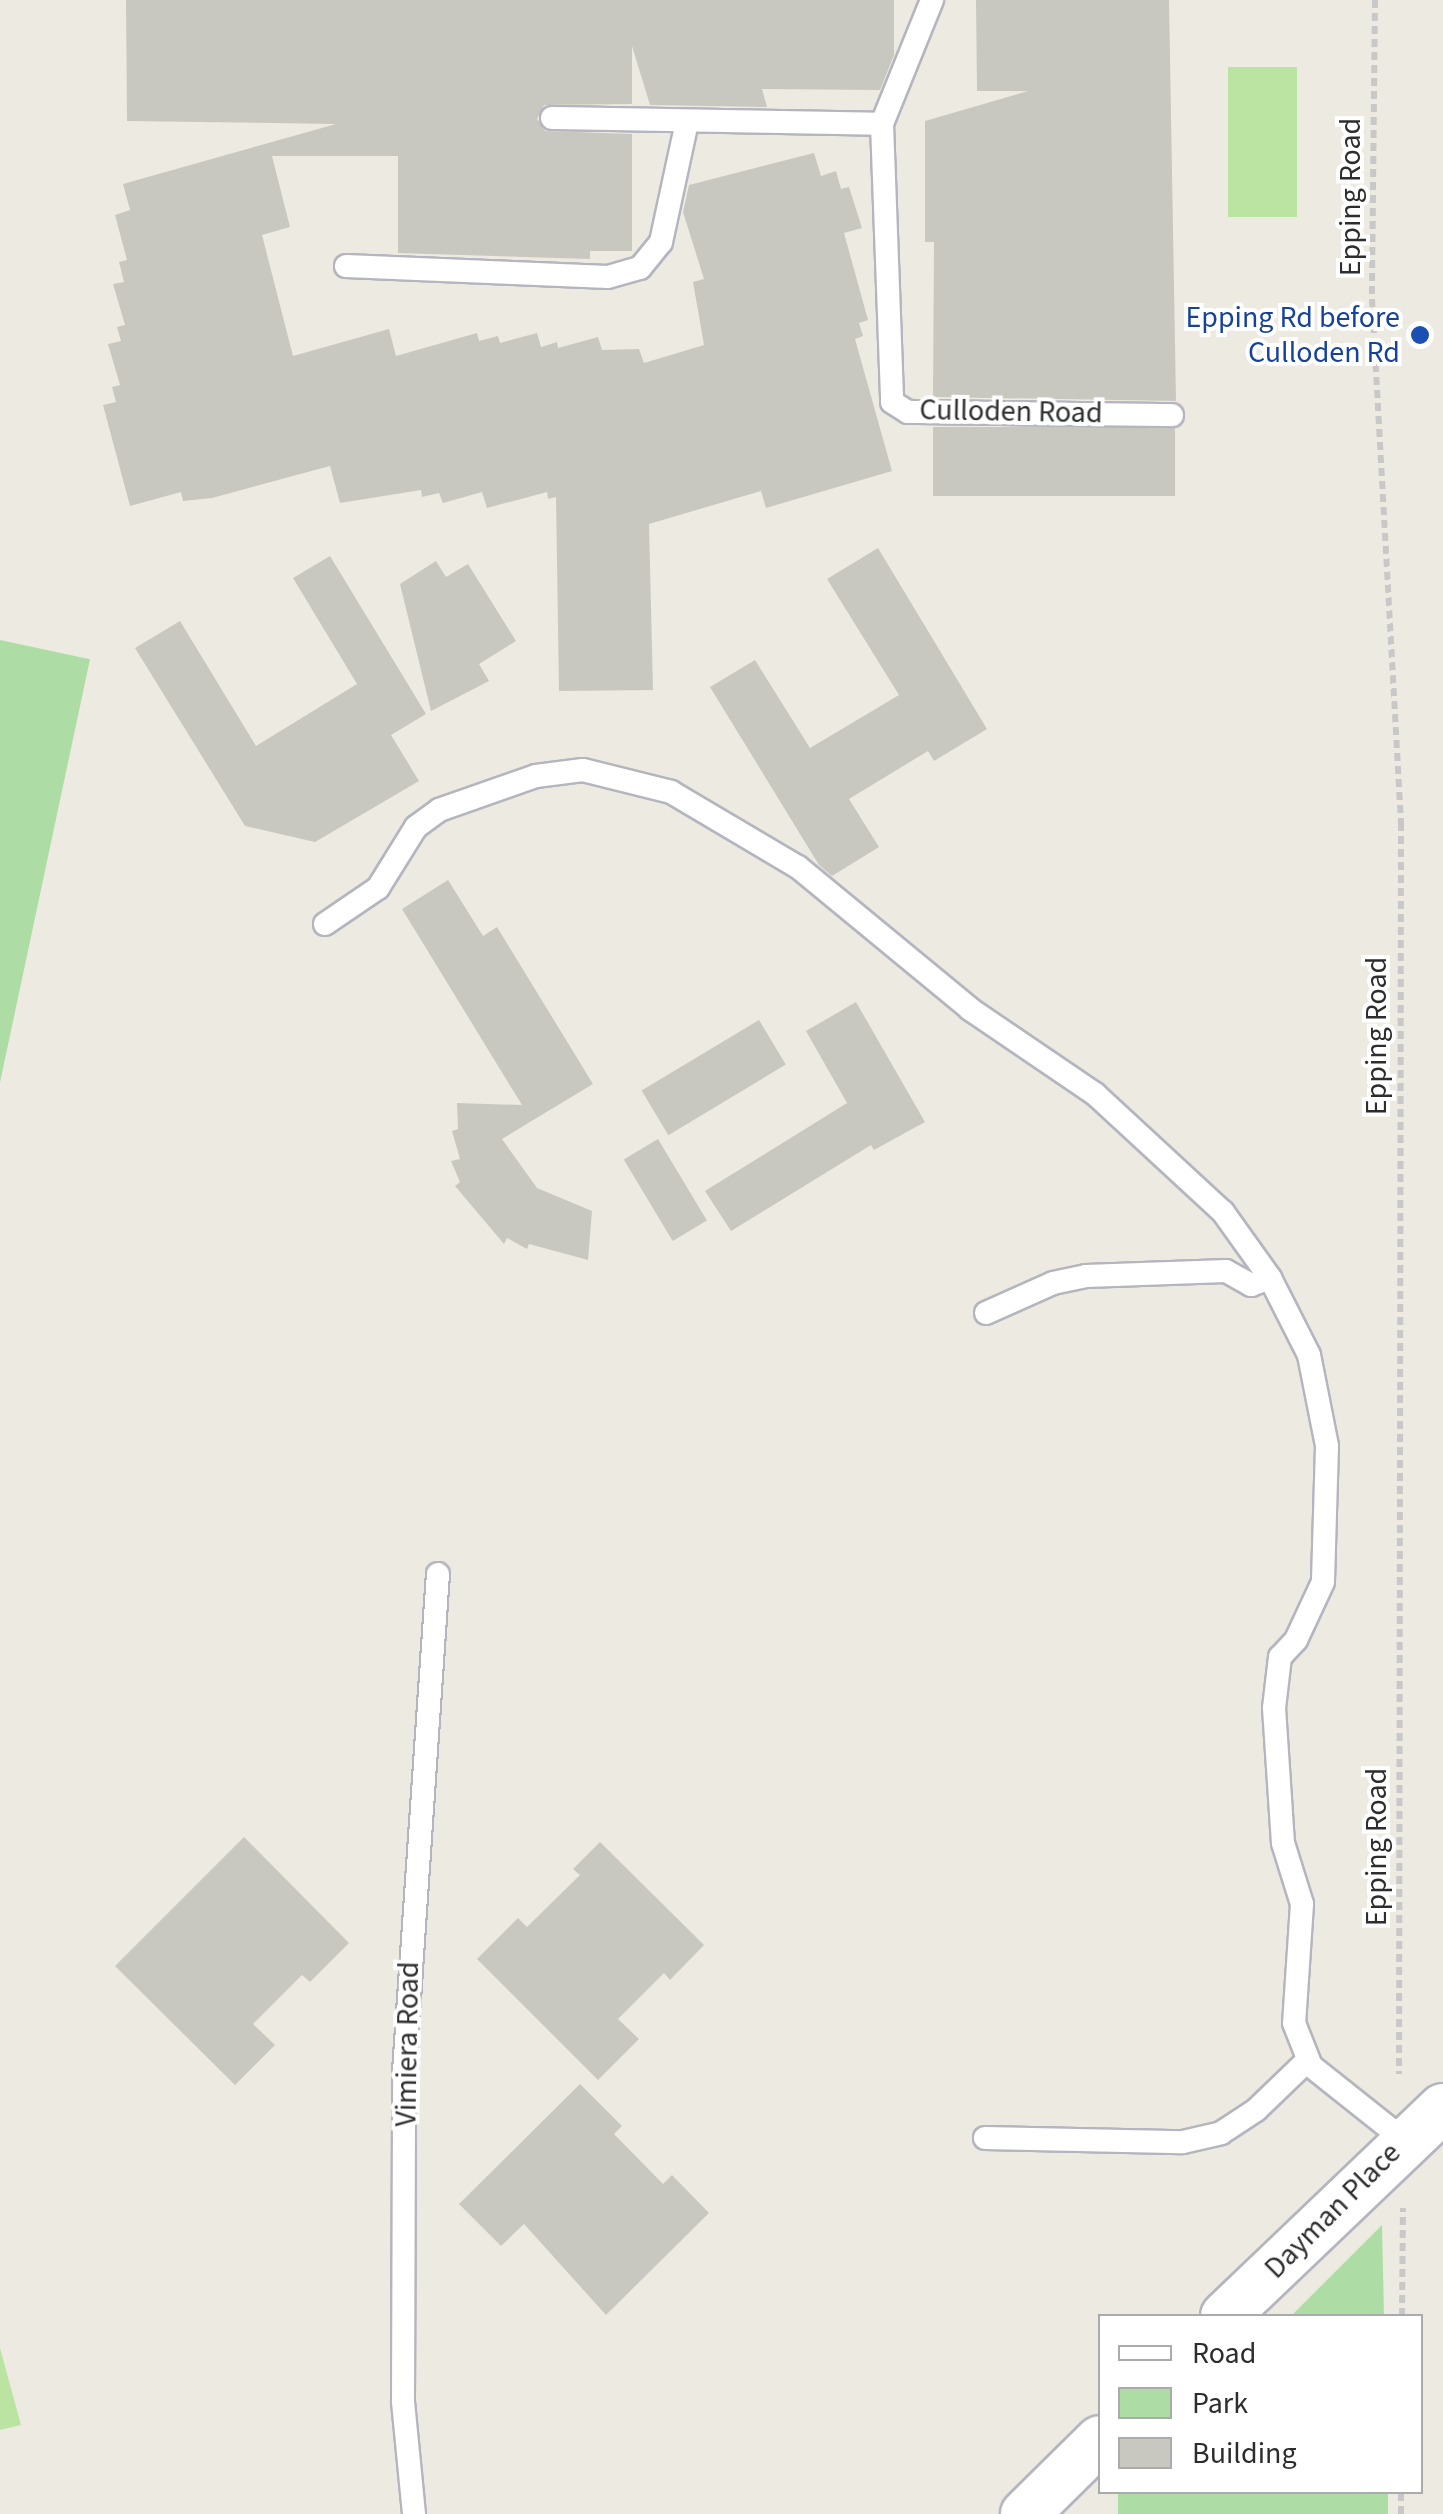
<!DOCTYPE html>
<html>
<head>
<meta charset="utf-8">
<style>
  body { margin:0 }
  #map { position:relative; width:1443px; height:2514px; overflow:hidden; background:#edeae2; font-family:"Source Sans 3",sans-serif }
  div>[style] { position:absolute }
  .green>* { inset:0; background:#addda4; transform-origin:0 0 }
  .pitch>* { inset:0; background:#bbe3a1; transform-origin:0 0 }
  .building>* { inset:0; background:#c9c8c0; transform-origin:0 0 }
  .path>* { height:6px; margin-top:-3px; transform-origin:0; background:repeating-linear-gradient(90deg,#c8c8c8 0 8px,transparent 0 13px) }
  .roads { filter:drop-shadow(2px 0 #b5b5bf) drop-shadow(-2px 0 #b5b5bf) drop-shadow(0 2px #b5b5bf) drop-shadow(0 -2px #b5b5bf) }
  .lane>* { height:22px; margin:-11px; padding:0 11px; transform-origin:11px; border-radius:11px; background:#fff }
  .street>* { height:48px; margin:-24px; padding:0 24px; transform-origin:24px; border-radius:24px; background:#fff }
  .dots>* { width:28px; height:28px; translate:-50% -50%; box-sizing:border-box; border:5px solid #fff; border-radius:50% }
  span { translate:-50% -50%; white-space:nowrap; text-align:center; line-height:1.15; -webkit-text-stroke:8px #fff; paint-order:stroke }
  .street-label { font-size:30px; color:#2d2d2d }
  .transit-label { font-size:30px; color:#164399 }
  .right { translate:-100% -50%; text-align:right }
  .legend { position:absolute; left:1098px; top:2314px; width:325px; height:180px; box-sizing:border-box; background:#fff; border:2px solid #ababab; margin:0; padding:12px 18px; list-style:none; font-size:30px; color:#2d2d2d }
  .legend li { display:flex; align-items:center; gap:20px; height:50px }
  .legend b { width:50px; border:2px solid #ababab }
</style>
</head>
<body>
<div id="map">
  <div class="green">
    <div style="left:0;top:640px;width:92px;height:1874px;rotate:12deg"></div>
    <div style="clip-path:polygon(1382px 2225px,1384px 2316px,1291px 2316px)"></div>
    <div style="left:1118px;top:2492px;width:270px;height:32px"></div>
  </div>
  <div class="pitch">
    <div style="left:1228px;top:67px;width:69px;height:150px"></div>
    <div style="clip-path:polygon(0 2348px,21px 2425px,0 2430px)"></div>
  </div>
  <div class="building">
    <div style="clip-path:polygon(126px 0,894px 0,894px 55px,880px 90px,762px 89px,767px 107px,650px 105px,632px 46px,632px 104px,544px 105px,537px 119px,545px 131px,632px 134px,632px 251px,590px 251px,590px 259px,398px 253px,398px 156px,272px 156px,290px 227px,262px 235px,293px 356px,389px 329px,396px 356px,477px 333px,479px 341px,498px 336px,500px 343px,537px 333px,541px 347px,557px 342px,558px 348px,598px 337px,602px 350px,639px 349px,644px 363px,704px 345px,693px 282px,704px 279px,683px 212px,689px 185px,814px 153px,821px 176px,836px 171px,841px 189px,849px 187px,862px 228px,844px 233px,868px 320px,859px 323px,863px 336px,855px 339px,892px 471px,766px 508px,761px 491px,649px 524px,653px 690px,559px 691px,556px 497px,548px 499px,547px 492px,487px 508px,482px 492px,443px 503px,439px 493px,422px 497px,421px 490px,340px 503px,330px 466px,212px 498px,183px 501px,181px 492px,130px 506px,103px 405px,116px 402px,112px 387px,120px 385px,108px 344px,121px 341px,117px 327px,125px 325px,113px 284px,124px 282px,119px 262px,127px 260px,115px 215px,130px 210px,123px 184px,336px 124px,127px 121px)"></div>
    <div style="clip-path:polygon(976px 0,1169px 0,1176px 401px,933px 397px,934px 242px,925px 242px,925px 121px,1028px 91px,977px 91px)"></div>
    <div style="left:933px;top:427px;width:242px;height:69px"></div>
    <div style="clip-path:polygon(878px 548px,987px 729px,934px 761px,928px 751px,849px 799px,879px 847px,832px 876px,819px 865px,710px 687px,755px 660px,810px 748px,899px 695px,827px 579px)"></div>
    <div style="clip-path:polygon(330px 556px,426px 714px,391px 735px,419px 781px,315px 842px,245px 826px,135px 648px,180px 621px,256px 746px,357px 684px,293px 578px)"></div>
    <div style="clip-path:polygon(436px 561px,446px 577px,468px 564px,516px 641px,479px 664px,489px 681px,431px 711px,400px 584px)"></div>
    <div style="clip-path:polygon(448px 880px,483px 936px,497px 927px,593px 1084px,502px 1139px,537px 1188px,592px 1211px,588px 1260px,529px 1244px,527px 1249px,507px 1238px,504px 1244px,455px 1186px,460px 1182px,451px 1161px,460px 1159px,452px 1131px,458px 1129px,457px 1103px,522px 1105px,402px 909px)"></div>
    <div style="clip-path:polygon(856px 1002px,925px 1122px,874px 1150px,871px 1145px,731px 1231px,705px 1191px,847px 1103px,806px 1031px)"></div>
    <div style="left:759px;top:1020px;width:52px;height:137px;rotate:59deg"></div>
    <div style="left:658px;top:1139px;width:95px;height:40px;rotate:59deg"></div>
    <div style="clip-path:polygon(244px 1837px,349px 1943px,310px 1982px,302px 1975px,253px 2024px,275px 2045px,235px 2085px,115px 1966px)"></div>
    <div style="clip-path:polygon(600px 1842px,704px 1945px,670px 1980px,664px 1973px,618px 2019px,639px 2039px,598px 2080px,477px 1959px,518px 1918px,527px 1927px,580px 1875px,573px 1869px)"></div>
    <div style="clip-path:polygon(580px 2084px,622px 2126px,614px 2134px,663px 2184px,672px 2175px,709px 2213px,606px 2315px,524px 2224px,501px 2246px,459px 2204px)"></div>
  </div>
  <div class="path">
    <div style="left:1375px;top:0;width:299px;rotate:90.6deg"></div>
    <div style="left:1372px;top:299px;width:525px;rotate:86.83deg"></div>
    <div style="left:1401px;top:823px;width:1251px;rotate:90.09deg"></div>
    <div style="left:1402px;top:2316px;width:108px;rotate:-89.5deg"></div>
    <div style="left:1401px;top:2514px;width:22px;rotate:-90deg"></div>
  </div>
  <div class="roads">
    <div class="lane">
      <div style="left:932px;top:0;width:134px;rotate:112deg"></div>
      <div style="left:882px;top:124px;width:278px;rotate:87.9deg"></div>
      <div style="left:892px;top:402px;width:19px;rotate:32deg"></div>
      <div style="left:908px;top:412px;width:264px;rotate:0.7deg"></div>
      <div style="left:552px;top:118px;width:330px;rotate:1deg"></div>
      <div style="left:346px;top:266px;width:262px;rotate:2.4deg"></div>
      <div style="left:608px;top:277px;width:33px;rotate:-16deg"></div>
      <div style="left:640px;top:268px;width:33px;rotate:-51deg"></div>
      <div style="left:661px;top:242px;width:123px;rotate:-77.8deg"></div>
      <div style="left:325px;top:924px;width:64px;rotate:-34.2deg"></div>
      <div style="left:378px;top:888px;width:72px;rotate:-58.1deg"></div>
      <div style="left:416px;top:827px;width:29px;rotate:-36deg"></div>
      <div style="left:439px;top:810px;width:103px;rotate:-19.3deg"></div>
      <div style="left:536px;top:776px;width:47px;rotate:-7.3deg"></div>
      <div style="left:583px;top:770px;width:91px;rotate:14deg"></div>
      <div style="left:671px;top:792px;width:147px;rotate:30.6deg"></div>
      <div style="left:798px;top:867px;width:223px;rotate:39.5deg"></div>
      <div style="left:970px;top:1009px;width:151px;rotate:34.2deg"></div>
      <div style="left:1095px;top:1094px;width:174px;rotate:42.7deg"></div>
      <div style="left:1223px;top:1212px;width:81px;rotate:54.5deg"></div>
      <div style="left:986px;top:1313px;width:73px;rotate:-24.1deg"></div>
      <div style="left:1053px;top:1283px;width:34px;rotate:-12deg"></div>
      <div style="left:1086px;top:1276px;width:140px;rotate:-2deg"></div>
      <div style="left:1226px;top:1271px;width:29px;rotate:29deg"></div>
      <div style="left:1251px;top:1285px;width:20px;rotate:-20deg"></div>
      <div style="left:1270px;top:1278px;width:86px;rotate:63.1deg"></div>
      <div style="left:1309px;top:1355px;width:93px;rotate:78.8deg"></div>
      <div style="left:1327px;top:1446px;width:136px;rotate:91.7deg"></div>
      <div style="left:1323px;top:1582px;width:64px;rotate:115deg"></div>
      <div style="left:1296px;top:1640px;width:23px;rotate:133deg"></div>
      <div style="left:1280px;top:1657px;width:51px;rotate:96.7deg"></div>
      <div style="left:1274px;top:1708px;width:135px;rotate:86.2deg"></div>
      <div style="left:1283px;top:1843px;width:64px;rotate:72.7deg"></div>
      <div style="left:1302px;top:1904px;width:119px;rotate:93.8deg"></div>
      <div style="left:1294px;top:2023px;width:46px;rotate:68.4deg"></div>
      <div style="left:1311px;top:2066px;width:119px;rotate:38.5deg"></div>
      <div style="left:985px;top:2138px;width:198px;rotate:1.2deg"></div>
      <div style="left:1183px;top:2142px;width:39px;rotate:-13deg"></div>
      <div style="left:1221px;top:2133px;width:42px;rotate:-33.3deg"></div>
      <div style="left:1256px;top:2110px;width:71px;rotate:-43.9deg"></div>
      <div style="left:414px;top:2514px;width:114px;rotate:-95.6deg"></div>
      <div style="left:403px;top:2401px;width:329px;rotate:-89.8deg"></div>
      <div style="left:404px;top:2072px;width:499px;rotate:-86.1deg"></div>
    </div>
    <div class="street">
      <div style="left:1225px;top:2316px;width:301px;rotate:-43.7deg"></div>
      <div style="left:1025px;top:2514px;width:105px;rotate:-44.6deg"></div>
    </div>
  </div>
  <div class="dots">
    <div style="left:1420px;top:335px;background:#1a4fb4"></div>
  </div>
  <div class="street-label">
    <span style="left:1351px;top:197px;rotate:-90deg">Epping Road</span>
    <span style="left:1011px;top:412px;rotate:1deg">Culloden Road</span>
    <span style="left:1377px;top:1036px;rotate:-90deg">Epping Road</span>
    <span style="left:1377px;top:1847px;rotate:-90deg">Epping Road</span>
    <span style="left:408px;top:2044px;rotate:-89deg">Vimiera Road</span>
    <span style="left:1333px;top:2211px;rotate:-45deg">Dayman Place</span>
  </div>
  <div class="transit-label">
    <span class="right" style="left:1400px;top:335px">Epping Rd before<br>Culloden Rd</span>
  </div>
  <ul class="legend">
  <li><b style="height:12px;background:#fff"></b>Road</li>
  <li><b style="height:28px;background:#addda4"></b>Park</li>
  <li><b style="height:28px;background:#c9c8c0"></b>Building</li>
  </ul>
</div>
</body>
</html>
